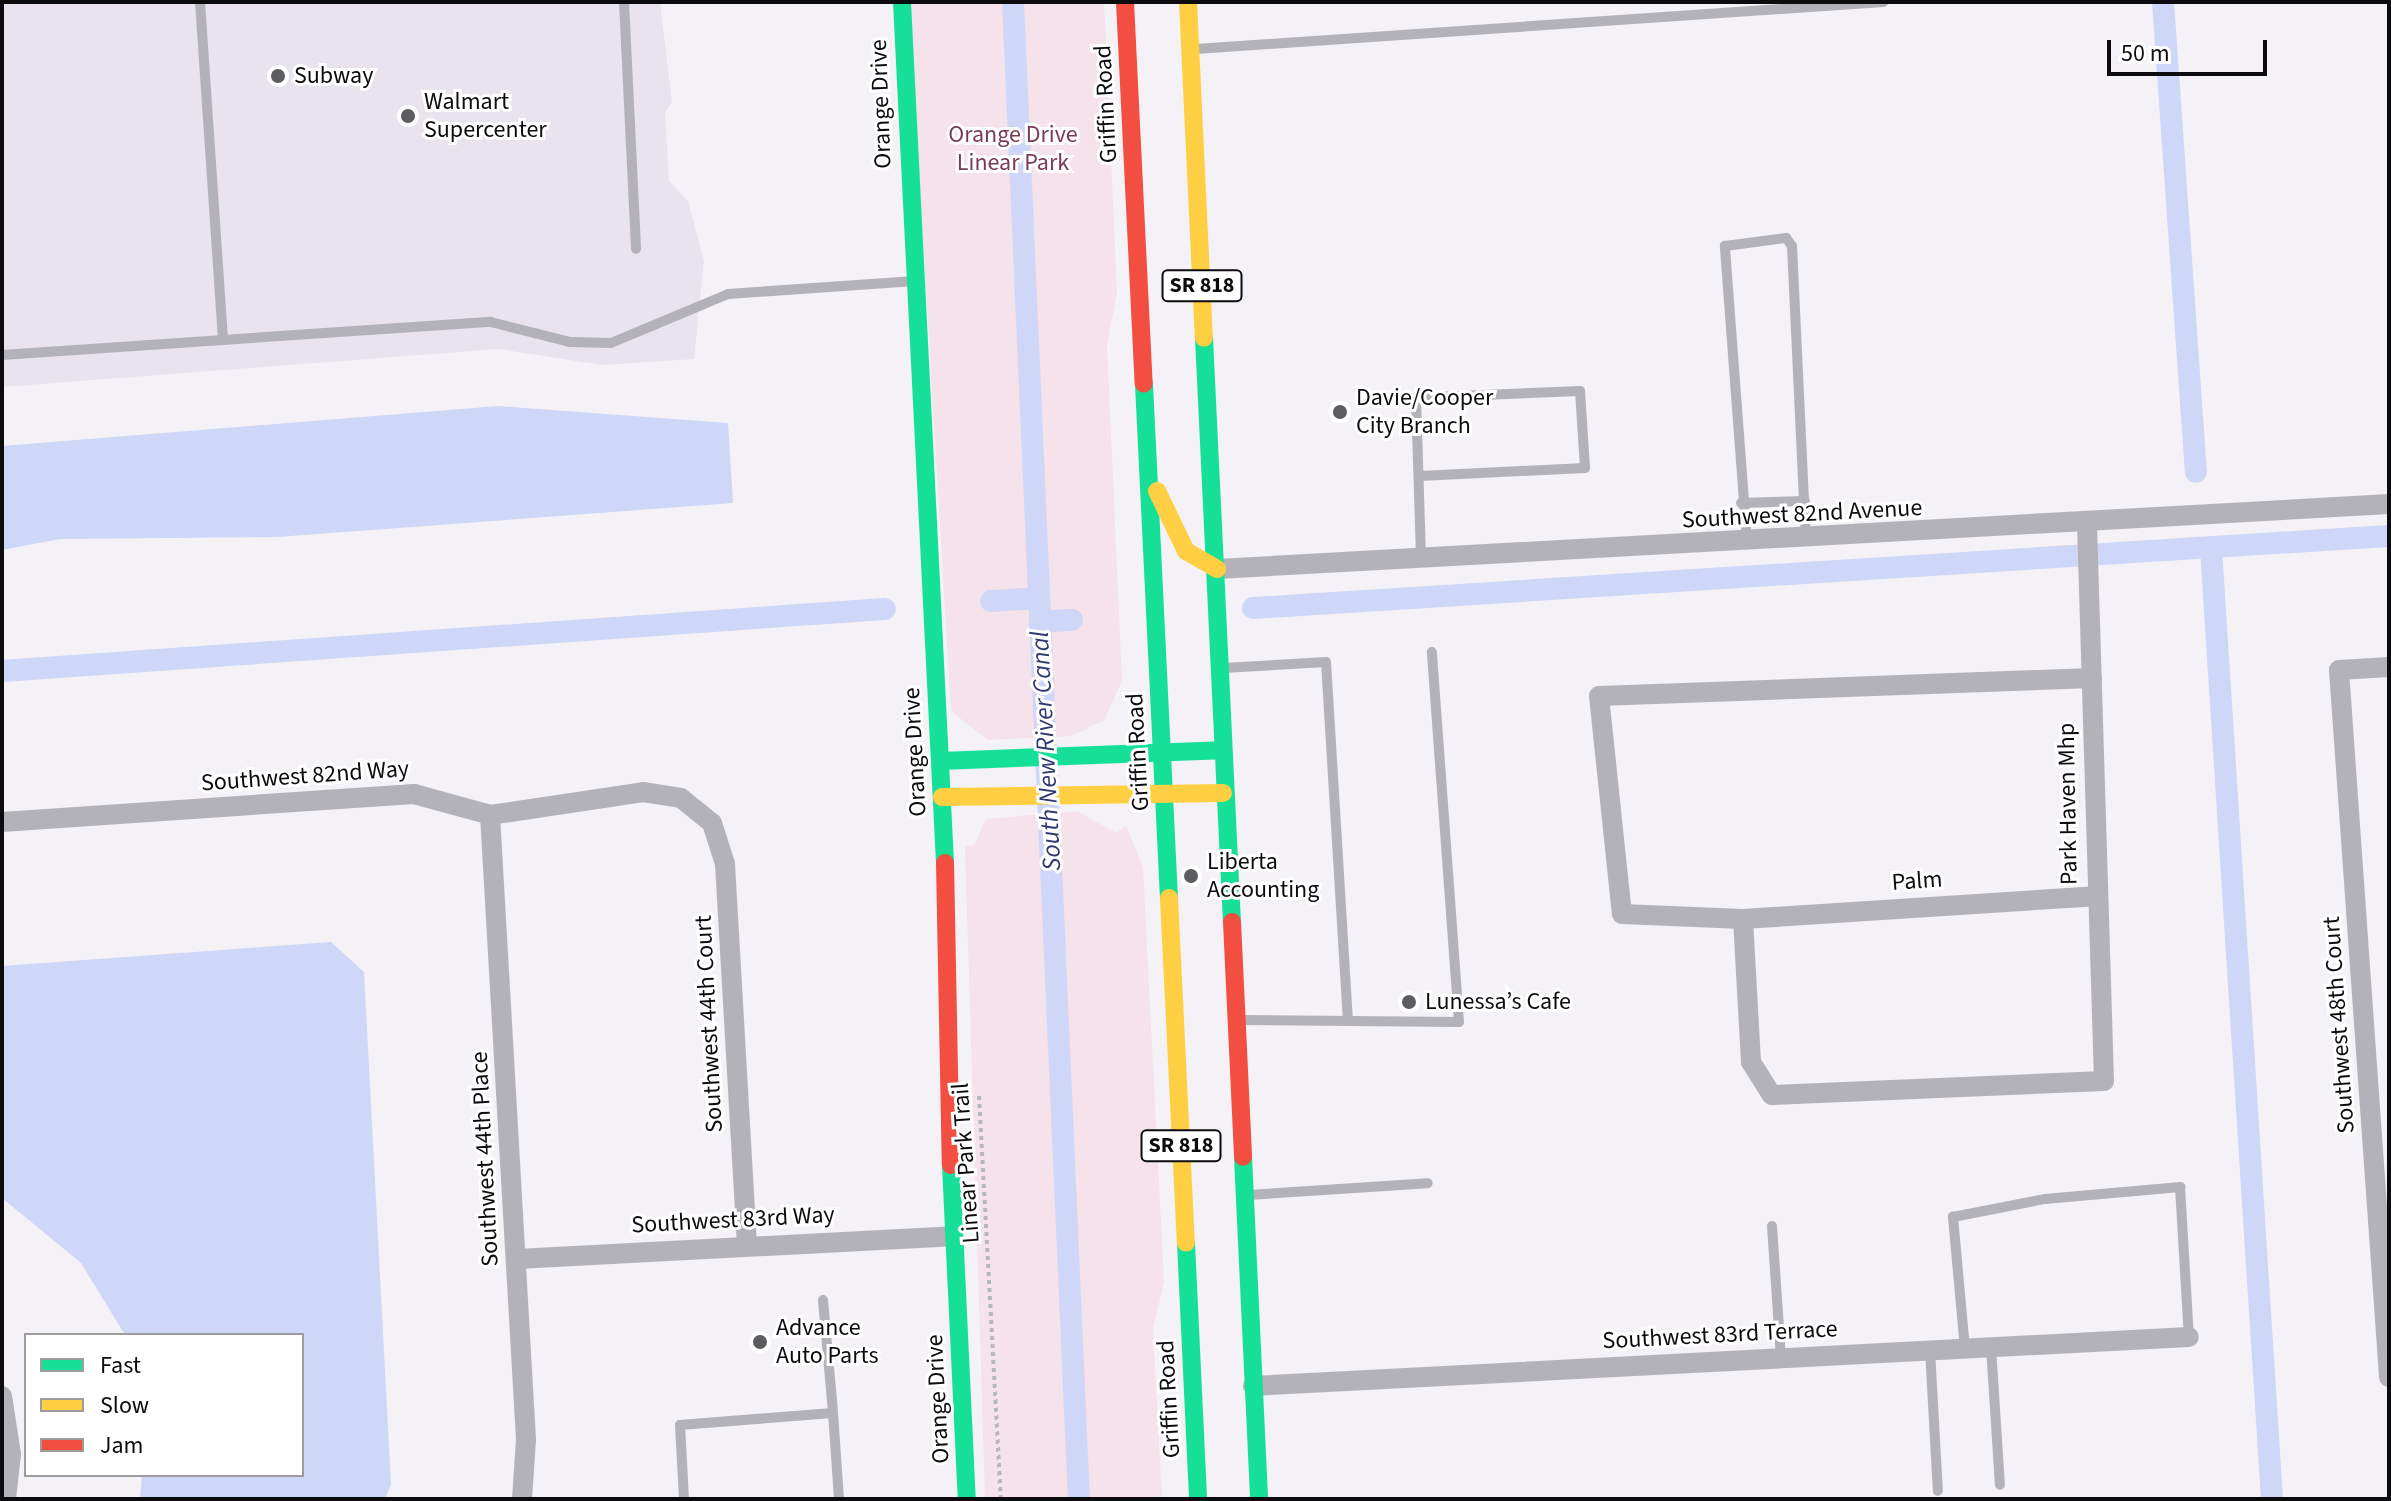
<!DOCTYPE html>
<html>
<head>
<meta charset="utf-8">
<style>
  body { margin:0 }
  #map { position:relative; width:2391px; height:1501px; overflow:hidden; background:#f4f2f6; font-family:"Source Sans 3",sans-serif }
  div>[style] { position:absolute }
  .built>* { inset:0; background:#e8e3ec }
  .green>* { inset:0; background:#f5e2eb }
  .water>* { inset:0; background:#cfd7f8 }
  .canal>* { height:22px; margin:-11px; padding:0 11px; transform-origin:11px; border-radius:11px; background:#cfd7f8 }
  .path>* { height:4px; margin-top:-2px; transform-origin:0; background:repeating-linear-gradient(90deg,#b8b7bc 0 4px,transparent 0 8px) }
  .lane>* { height:10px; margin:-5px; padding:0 5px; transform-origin:5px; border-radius:5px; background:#b3b2b8 }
  .street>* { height:20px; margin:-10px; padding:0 10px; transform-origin:10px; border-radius:10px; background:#b3b2b8 }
  .fast>* { height:18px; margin:-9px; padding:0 9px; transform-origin:9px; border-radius:9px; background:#16e098 }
  .slow>* { height:18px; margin:-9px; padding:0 9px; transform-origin:9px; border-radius:9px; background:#ffcf43 }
  .jam>* { height:18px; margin:-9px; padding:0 9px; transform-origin:9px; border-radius:9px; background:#f24e42 }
  .dots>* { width:22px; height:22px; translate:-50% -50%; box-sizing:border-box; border:4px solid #fff; border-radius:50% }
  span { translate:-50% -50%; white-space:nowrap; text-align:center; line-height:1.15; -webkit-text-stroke:6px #fff; paint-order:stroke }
  .shield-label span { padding:2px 6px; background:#fff; border:2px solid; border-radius:6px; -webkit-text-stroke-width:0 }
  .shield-label { font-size:22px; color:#0c0b0d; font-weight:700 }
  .poi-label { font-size:24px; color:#0c0b0d }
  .left { translate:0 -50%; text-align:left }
  .street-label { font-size:24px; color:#0c0b0d }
  .park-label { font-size:24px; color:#7a3b59 }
  .water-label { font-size:26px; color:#2e3970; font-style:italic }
  .frame { position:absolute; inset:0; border:4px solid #0c0b0d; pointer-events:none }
  .legend { position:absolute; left:24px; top:1333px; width:280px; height:144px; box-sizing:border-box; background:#fff; border:2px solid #9e9d9e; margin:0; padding:10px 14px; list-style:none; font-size:24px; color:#0c0b0d }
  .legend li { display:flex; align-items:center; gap:16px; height:40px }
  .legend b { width:40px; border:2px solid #9e9d9e }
  .scale { position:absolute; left:2107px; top:40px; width:160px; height:36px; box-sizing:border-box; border:4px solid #0c0b0d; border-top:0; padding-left:10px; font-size:24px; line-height:28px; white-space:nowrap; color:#0c0b0d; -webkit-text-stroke:6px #fff; paint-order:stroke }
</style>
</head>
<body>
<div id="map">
  <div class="built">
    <div style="clip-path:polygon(2px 2px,660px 2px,672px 102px,665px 113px,669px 181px,688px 201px,704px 261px,694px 359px,602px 365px,498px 349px,2px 387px)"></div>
  </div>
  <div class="green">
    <div style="clip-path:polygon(909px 2px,1104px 2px,1117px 293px,1107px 345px,1122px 681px,1104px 720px,1072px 736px,988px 740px,951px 711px)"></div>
    <div style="clip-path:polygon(1077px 811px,1116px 833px,1126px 826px,1143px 867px,1164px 1282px,1153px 1328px,1162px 1499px,985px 1499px,965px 846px,974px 845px,986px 819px)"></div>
  </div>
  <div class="water">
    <div style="clip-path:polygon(498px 406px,728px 423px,733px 503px,277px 537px,60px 539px,2px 550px,2px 446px)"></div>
    <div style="clip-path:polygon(331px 942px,364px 972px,391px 1484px,385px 1499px,140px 1499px,142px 1475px,302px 1475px,302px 1335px,125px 1335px,81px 1263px,2px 1198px,2px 966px)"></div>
  </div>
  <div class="canal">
    <div style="left:1013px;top:2px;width:1498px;rotate:87.48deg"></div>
    <div style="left:2163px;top:2px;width:471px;rotate:86deg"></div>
    <div style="left:2211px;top:548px;width:953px;rotate:86.33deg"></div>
    <div style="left:991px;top:601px;width:48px;rotate:-3.6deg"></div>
    <div style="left:1253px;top:608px;width:1138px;rotate:-3.63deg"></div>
    <div style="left:1040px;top:622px;width:32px;rotate:-4deg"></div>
    <div style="left:2px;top:671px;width:885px;rotate:-4.02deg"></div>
  </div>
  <div class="path">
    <div style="left:979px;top:1096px;width:404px;rotate:86.9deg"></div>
  </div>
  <div class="lane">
    <div style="left:200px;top:2px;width:339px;rotate:86.1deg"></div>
    <div style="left:624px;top:2px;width:247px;rotate:87.2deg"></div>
    <div style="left:1196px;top:49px;width:689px;rotate:-3.91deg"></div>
    <div style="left:2px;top:355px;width:490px;rotate:-3.9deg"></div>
    <div style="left:491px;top:322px;width:81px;rotate:14.2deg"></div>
    <div style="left:570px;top:342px;width:41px;rotate:1.4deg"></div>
    <div style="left:611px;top:343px;width:127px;rotate:-22.7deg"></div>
    <div style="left:728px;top:294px;width:184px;rotate:-4deg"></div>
    <div style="left:1420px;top:476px;width:165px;rotate:-2.8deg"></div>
    <div style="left:1585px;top:468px;width:77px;rotate:-93.7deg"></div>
    <div style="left:1580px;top:391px;width:164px;rotate:177.6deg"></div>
    <div style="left:1416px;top:398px;width:161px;rotate:88.2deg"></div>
    <div style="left:1741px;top:503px;width:64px;rotate:-1.8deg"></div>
    <div style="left:1747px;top:541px;width:296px;rotate:-94.3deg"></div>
    <div style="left:1725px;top:246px;width:62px;rotate:-7.5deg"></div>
    <div style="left:1786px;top:238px;width:10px;rotate:53deg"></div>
    <div style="left:1792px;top:246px;width:292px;rotate:87.3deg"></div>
    <div style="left:1223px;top:668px;width:103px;rotate:-3.3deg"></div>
    <div style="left:1326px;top:662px;width:356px;rotate:86.5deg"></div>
    <div style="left:1240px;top:1020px;width:219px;rotate:0.5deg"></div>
    <div style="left:1459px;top:1022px;width:371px;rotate:-94.2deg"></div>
    <div style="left:1249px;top:1195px;width:179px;rotate:-3.8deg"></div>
    <div style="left:1772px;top:1226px;width:132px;rotate:86.1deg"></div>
    <div style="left:823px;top:1300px;width:113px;rotate:84.9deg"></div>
    <div style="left:1991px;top:1347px;width:138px;rotate:86.3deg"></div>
    <div style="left:1965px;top:1349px;width:133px;rotate:-95.2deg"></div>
    <div style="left:1953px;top:1217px;width:94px;rotate:-11.1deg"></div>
    <div style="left:2045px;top:1199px;width:136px;rotate:-5.1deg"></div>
    <div style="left:2180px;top:1187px;width:150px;rotate:86.6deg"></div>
    <div style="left:1930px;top:1350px;width:141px;rotate:86.8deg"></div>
    <div style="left:684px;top:1499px;width:74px;rotate:-93.1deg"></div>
    <div style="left:680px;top:1425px;width:153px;rotate:-4.5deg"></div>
    <div style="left:833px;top:1413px;width:86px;rotate:86deg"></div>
  </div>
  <div class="street">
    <div style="left:1217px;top:569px;width:1174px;rotate:-3.17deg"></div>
    <div style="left:2389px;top:667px;width:50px;rotate:176.6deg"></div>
    <div style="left:2339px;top:670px;width:709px;rotate:85.95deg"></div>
    <div style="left:2092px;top:678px;width:493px;rotate:177.9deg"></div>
    <div style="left:1599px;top:696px;width:219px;rotate:84deg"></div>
    <div style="left:1622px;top:914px;width:121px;rotate:2.4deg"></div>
    <div style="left:1743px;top:919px;width:353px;rotate:-3.7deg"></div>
    <div style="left:490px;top:815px;width:625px;rotate:86.7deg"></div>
    <div style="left:526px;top:1439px;width:60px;rotate:93.8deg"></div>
    <div style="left:2px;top:822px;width:413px;rotate:-3.9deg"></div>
    <div style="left:414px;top:794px;width:79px;rotate:15.4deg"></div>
    <div style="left:490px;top:815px;width:155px;rotate:-8.5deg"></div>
    <div style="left:643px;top:792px;width:38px;rotate:9deg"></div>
    <div style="left:681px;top:798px;width:40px;rotate:39deg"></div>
    <div style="left:712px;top:823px;width:43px;rotate:72.4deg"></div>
    <div style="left:725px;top:864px;width:382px;rotate:86.7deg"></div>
    <div style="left:1743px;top:919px;width:143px;rotate:86.8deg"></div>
    <div style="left:1751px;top:1062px;width:39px;rotate:58deg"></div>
    <div style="left:1772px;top:1095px;width:332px;rotate:-2.4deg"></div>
    <div style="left:2104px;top:1081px;width:555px;rotate:-91.75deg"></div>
    <div style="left:517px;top:1259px;width:436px;rotate:-3deg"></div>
    <div style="left:1253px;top:1386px;width:937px;rotate:-3deg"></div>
    <div style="left:2px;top:1396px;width:59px;rotate:81.2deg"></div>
    <div style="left:11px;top:1454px;width:45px;rotate:96.3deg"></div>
  </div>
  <div class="fast">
    <div style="left:902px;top:2px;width:862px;rotate:87.14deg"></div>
    <div style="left:1204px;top:338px;width:585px;rotate:87.26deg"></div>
    <div style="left:1144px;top:384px;width:515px;rotate:87.22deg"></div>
    <div style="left:940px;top:761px;width:281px;rotate:-2.2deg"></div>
    <div style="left:1243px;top:1157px;width:342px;rotate:87.3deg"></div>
    <div style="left:951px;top:1165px;width:334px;rotate:87.3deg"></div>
    <div style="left:1186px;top:1243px;width:256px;rotate:87.3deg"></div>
  </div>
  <div class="slow">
    <div style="left:1188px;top:2px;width:336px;rotate:87.3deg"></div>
    <div style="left:1157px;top:491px;width:67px;rotate:64.2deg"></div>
    <div style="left:1186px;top:551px;width:36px;rotate:30deg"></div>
    <div style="left:942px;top:797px;width:281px;rotate:-0.8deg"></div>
    <div style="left:1169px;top:898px;width:345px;rotate:87.2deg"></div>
  </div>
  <div class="jam">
    <div style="left:1125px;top:2px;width:382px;rotate:87.2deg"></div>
    <div style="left:945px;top:863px;width:302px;rotate:88.9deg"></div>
    <div style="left:1232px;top:922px;width:235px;rotate:87.3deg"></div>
  </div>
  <div class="dots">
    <div style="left:278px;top:76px;background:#5d5c5f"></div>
    <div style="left:408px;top:116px;background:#5d5c5f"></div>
    <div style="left:1340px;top:412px;background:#5d5c5f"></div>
    <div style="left:1191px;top:876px;background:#5d5c5f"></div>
    <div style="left:1409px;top:1002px;background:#5d5c5f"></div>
    <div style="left:760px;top:1342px;background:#5d5c5f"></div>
  </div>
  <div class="shield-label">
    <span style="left:1202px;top:286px">SR 818</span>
    <span style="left:1181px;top:1146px">SR 818</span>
  </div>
  <div class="poi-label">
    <span class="left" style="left:294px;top:76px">Subway</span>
    <span class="left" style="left:424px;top:116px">Walmart<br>Supercenter</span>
    <span class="left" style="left:1356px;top:412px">Davie/Cooper<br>City Branch</span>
    <span class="left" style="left:1207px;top:876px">Liberta<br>Accounting</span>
    <span class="left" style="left:1425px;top:1002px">Lunessa’s Cafe</span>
    <span class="left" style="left:776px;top:1342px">Advance<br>Auto Parts</span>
  </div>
  <div class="street-label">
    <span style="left:881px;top:104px;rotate:-92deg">Orange Drive</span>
    <span style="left:1106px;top:104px;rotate:-93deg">Griffin Road</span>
    <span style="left:1802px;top:514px;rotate:-3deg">Southwest 82nd Avenue</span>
    <span style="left:915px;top:752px;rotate:-93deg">Orange Drive</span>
    <span style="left:1138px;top:752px;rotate:-93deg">Griffin Road</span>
    <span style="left:305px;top:776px;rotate:-4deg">Southwest 82nd Way</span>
    <span style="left:2068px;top:804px;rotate:-91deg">Park Haven Mhp</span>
    <span style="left:1917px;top:881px;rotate:-4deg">Palm</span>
    <span style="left:709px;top:1024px;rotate:-93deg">Southwest 44th Court</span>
    <span style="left:2339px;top:1025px;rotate:-94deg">Southwest 48th Court</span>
    <span style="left:485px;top:1159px;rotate:-93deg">Southwest 44th Place</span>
    <span style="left:966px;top:1163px;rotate:-94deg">Linear Park Trail</span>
    <span style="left:733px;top:1220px;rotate:-3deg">Southwest 83rd Way</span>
    <span style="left:1720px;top:1335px;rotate:-3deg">Southwest 83rd Terrace</span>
    <span style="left:938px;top:1399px;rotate:-93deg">Orange Drive</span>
    <span style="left:1169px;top:1399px;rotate:-93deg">Griffin Road</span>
  </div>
  <div class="park-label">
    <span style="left:1013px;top:149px">Orange Drive<br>Linear Park</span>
  </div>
  <div class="water-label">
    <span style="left:1046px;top:751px;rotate:-93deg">South New River Canal</span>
  </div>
  <div class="frame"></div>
  <ul class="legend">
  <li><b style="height:10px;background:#16e098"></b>Fast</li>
  <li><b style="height:10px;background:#ffcf43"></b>Slow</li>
  <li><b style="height:10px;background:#f24e42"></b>Jam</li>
  </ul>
  <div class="scale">50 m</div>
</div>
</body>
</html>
